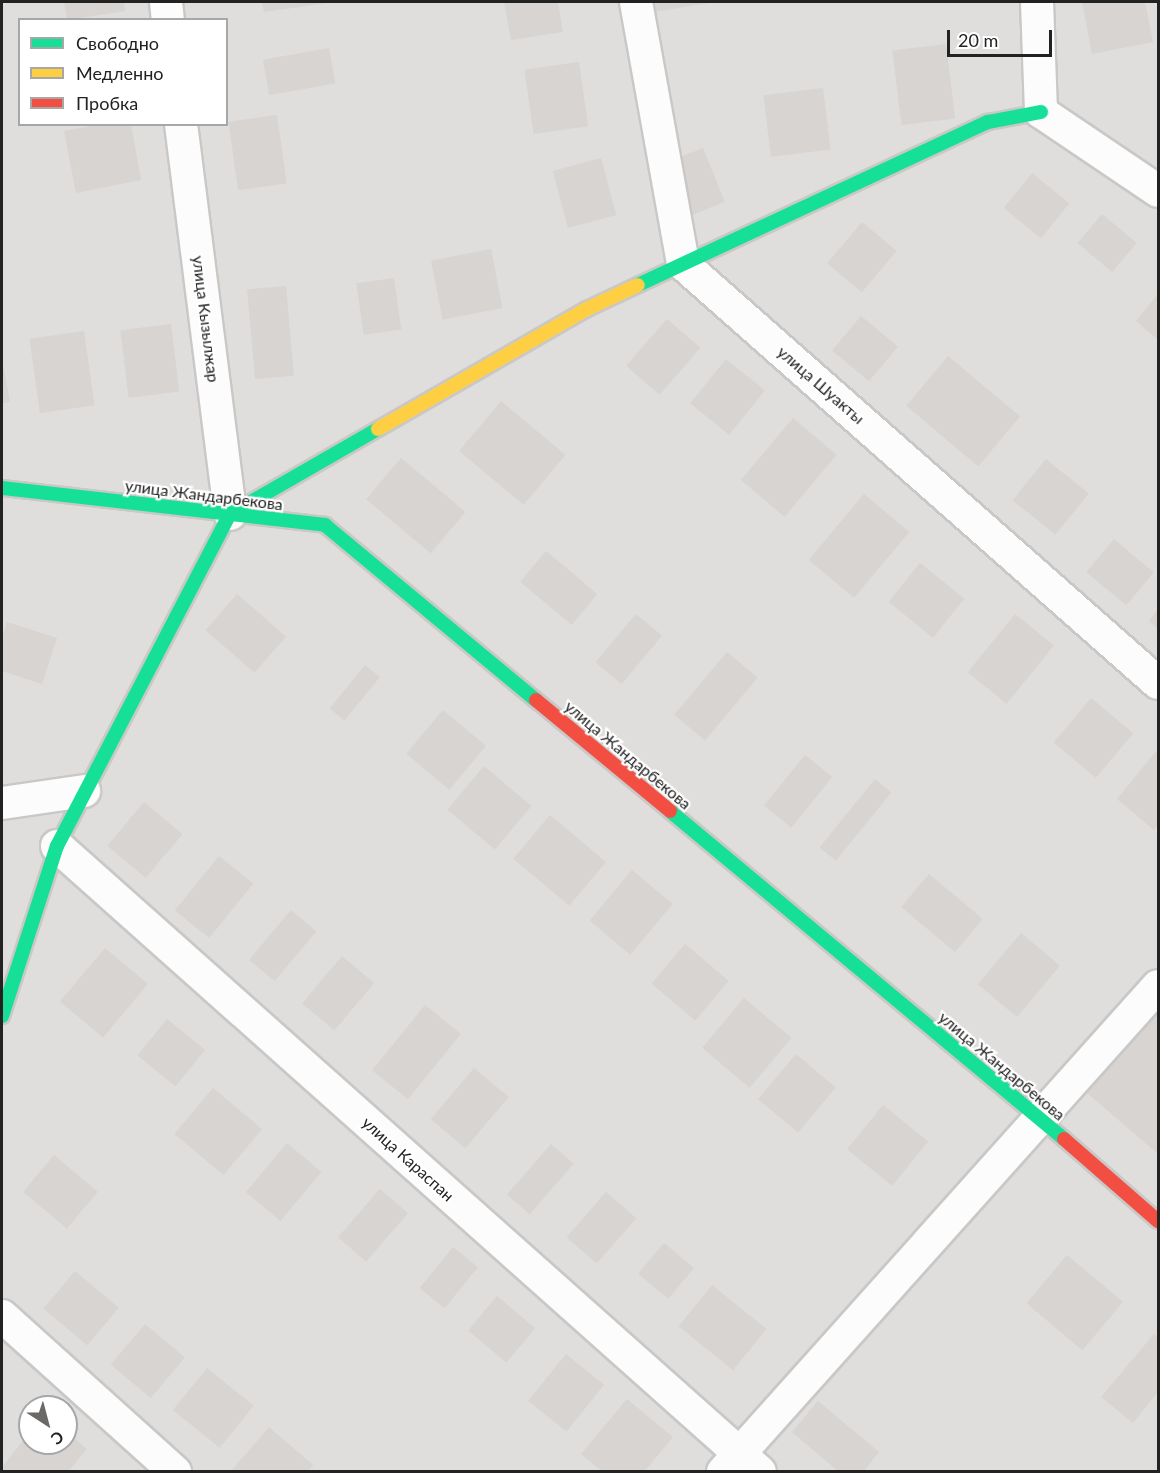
<!DOCTYPE html>
<html>
<head>
<meta charset="utf-8">
<style>
  body { margin:0 }
  #map { position:relative; width:1160px; height:1473px; overflow:hidden; background:#f0eeeb; font-family:Lato,sans-serif }
  div>[style] { position:absolute }
  .residential>* { inset:0; background:#dfdedc }
  .building>* { inset:0; background:#d7d4d2; transform-origin:0 0 }
  .roads { filter:drop-shadow(2px 0 #c9c8c7) drop-shadow(-2px 0 #c9c8c7) drop-shadow(0 2px #c9c8c7) drop-shadow(0 -2px #c9c8c7) }
  .street>* { height:32px; margin:-16px; padding:0 16px; transform-origin:16px; border-radius:16px; background:#fdfcfc }
  .fast>* { height:14px; margin:-7px; padding:0 7px; transform-origin:7px; border-radius:7px; background:#16e098 }
  .slow>* { height:14px; margin:-7px; padding:0 7px; transform-origin:7px; border-radius:7px; background:#ffcf43 }
  .jam>* { height:14px; margin:-7px; padding:0 7px; transform-origin:7px; border-radius:7px; background:#f24e42 }
  span { translate:-50% -50%; white-space:nowrap; text-align:center; line-height:1.15; -webkit-text-stroke:4.5px #fff; paint-order:stroke }
  .street-label { font-size:16px; color:#222 }
  .frame { position:absolute; inset:0; border:3px solid #222; pointer-events:none }
  .legend { position:absolute; left:18px; top:18px; width:210px; height:108px; box-sizing:border-box; background:#fff; border:2px solid #a7a7a7; margin:0; padding:8px 10px; list-style:none; font-size:18px; color:#222 }
  .legend li { display:flex; align-items:center; gap:12px; height:30px }
  .legend b { width:30px; border:2px solid #a7a7a7 }
  .north { position:absolute; left:18px; top:1395px; width:60px; height:60px; box-sizing:border-box; background:#fff; border:2px solid #a7a7a7; border-radius:50%; rotate:144deg; font-size:16px; font-weight:700; line-height:24px; text-align:center; color:#222 }
  .north::after { content:''; display:block; margin:auto; width:21px; height:27px; background:#6a6968; clip-path:polygon(50% 0,100% 100%,50% 72%,0 100%) }
  .scale { position:absolute; left:947px; top:30px; width:105px; height:27px; box-sizing:border-box; border:3px solid #222; border-top:0; padding-left:8px; font-size:18px; line-height:21px; white-space:nowrap; color:#222; -webkit-text-stroke:4px #fff; paint-order:stroke }
</style>
</head>
<body>
<div id="map">
  <div class="residential">
    <div style="clip-path:polygon(evenodd,2px 2px,1158px 2px,1158px 1471px,2px 1471px,2px 2px,20px 20px,226px 20px,226px 124px,20px 124px,20px 20px,2px 2px,30px 1407px,66px 1407px,66px 1443px,30px 1443px,30px 1407px)"></div>
  </div>
  <div class="building">
    <div style="clip-path:polygon(64px 2px,124px 2px,125px 11px,67px 20px)"></div>
    <div style="clip-path:polygon(262px 2px,328px 2px,328px 3px,264px 12px)"></div>
    <div style="clip-path:polygon(504px 2px,558px 2px,563px 32px,511px 40px)"></div>
    <div style="clip-path:polygon(652px 2px,709px 2px,709px 3px,653px 12px)"></div>
    <div style="clip-path:polygon(1082px 2px,1145px 2px,1153px 42px,1092px 54px)"></div>
    <div style="left:946px;top:44px;width:75px;height:54px;rotate:83deg"></div>
    <div style="left:329px;top:48px;width:36px;height:67px;rotate:80deg"></div>
    <div style="left:579px;top:62px;width:65px;height:55px;rotate:82deg"></div>
    <div style="left:823px;top:88px;width:62px;height:60px;rotate:83deg"></div>
    <div style="left:277px;top:115px;width:69px;height:49px;rotate:82deg"></div>
    <div style="clip-path:polygon(102px 124px,131px 124px,141px 180px,76px 193px,64px 131px)"></div>
    <div style="left:703px;top:148px;width:58px;height:35px;rotate:68deg"></div>
    <div style="left:601px;top:158px;width:59px;height:50px;rotate:75deg"></div>
    <div style="left:1032px;top:173px;width:48px;height:45px;rotate:39deg"></div>
    <div style="left:1102px;top:214px;width:45px;height:38px;rotate:40deg"></div>
    <div style="left:862px;top:222px;width:45px;height:54px;rotate:40deg"></div>
    <div style="left:491px;top:249px;width:60px;height:61px;rotate:79deg"></div>
    <div style="left:394px;top:278px;width:52px;height:38px;rotate:82deg"></div>
    <div style="left:286px;top:286px;width:90px;height:39px;rotate:85deg"></div>
    <div style="clip-path:polygon(1158px 294px,1158px 340px,1136px 321px)"></div>
    <div style="left:861px;top:316px;width:48px;height:45px;rotate:40deg"></div>
    <div style="left:667px;top:319px;width:44px;height:62px;rotate:41deg"></div>
    <div style="left:171px;top:324px;width:68px;height:51px;rotate:83deg"></div>
    <div style="left:84px;top:331px;width:75px;height:55px;rotate:82deg"></div>
    <div style="left:948px;top:356px;width:94px;height:65px;rotate:40deg"></div>
    <div style="clip-path:polygon(2px 359px,10px 402px,2px 403px)"></div>
    <div style="left:726px;top:359px;width:50px;height:57px;rotate:39deg"></div>
    <div style="left:501px;top:401px;width:84px;height:65px;rotate:40deg"></div>
    <div style="left:793px;top:418px;width:57px;height:81px;rotate:40deg"></div>
    <div style="left:401px;top:458px;width:84px;height:54px;rotate:40deg"></div>
    <div style="left:1046px;top:459px;width:55px;height:53px;rotate:39deg"></div>
    <div style="left:864px;top:494px;width:59px;height:86px;rotate:40deg"></div>
    <div style="left:1114px;top:539px;width:52px;height:43px;rotate:40deg"></div>
    <div style="left:546px;top:551px;width:67px;height:40px;rotate:40deg"></div>
    <div style="left:920px;top:563px;width:57px;height:50px;rotate:39deg"></div>
    <div style="left:237px;top:594px;width:65px;height:48px;rotate:41deg"></div>
    <div style="clip-path:polygon(1158px 609px,1158px 629px,1149px 621px)"></div>
    <div style="left:636px;top:614px;width:34px;height:63px;rotate:40deg"></div>
    <div style="left:1015px;top:614px;width:50px;height:75px;rotate:39deg"></div>
    <div style="clip-path:polygon(7px 622px,57px 638px,42px 684px,2px 671px,2px 637px)"></div>
    <div style="left:727px;top:652px;width:40px;height:82px;rotate:40deg"></div>
    <div style="left:365px;top:665px;width:19px;height:56px;rotate:39deg"></div>
    <div style="left:1091px;top:698px;width:55px;height:58px;rotate:40deg"></div>
    <div style="left:443px;top:710px;width:56px;height:57px;rotate:40deg"></div>
    <div style="clip-path:polygon(1158px 749px,1158px 825px,1154px 830px,1117px 799px)"></div>
    <div style="left:805px;top:755px;width:35px;height:65px;rotate:39deg"></div>
    <div style="left:484px;top:766px;width:62px;height:57px;rotate:40deg"></div>
    <div style="left:875px;top:779px;width:21px;height:88px;rotate:39deg"></div>
    <div style="left:144px;top:802px;width:50px;height:57px;rotate:40deg"></div>
    <div style="left:550px;top:815px;width:73px;height:57px;rotate:40deg"></div>
    <div style="left:219px;top:856px;width:44px;height:70px;rotate:39deg"></div>
    <div style="left:632px;top:870px;width:53px;height:66px;rotate:40deg"></div>
    <div style="left:929px;top:874px;width:70px;height:43px;rotate:40deg"></div>
    <div style="left:291px;top:910px;width:33px;height:65px;rotate:40deg"></div>
    <div style="left:1021px;top:933px;width:51px;height:67px;rotate:40deg"></div>
    <div style="left:685px;top:944px;width:57px;height:52px;rotate:40deg"></div>
    <div style="left:105px;top:948px;width:56px;height:70px;rotate:40deg"></div>
    <div style="left:342px;top:956px;width:42px;height:62px;rotate:40deg"></div>
    <div style="left:744px;top:998px;width:62px;height:65px;rotate:40deg"></div>
    <div style="left:425px;top:1005px;width:46px;height:84px;rotate:39deg"></div>
    <div style="clip-path:polygon(1154px 1013px,1158px 1017px,1158px 1154px,1087px 1093px)"></div>
    <div style="left:167px;top:1019px;width:49px;height:47px;rotate:39deg"></div>
    <div style="left:796px;top:1054px;width:52px;height:59px;rotate:40deg"></div>
    <div style="left:474px;top:1068px;width:45px;height:67px;rotate:40deg"></div>
    <div style="left:213px;top:1088px;width:64px;height:60px;rotate:40deg"></div>
    <div style="left:883px;top:1105px;width:58px;height:57px;rotate:39deg"></div>
    <div style="left:287px;top:1143px;width:45px;height:64px;rotate:40deg"></div>
    <div style="left:551px;top:1144px;width:30px;height:67px;rotate:41deg"></div>
    <div style="left:54px;top:1155px;width:57px;height:48px;rotate:40deg"></div>
    <div style="left:380px;top:1189px;width:37px;height:64px;rotate:41deg"></div>
    <div style="left:606px;top:1192px;width:40px;height:60px;rotate:41deg"></div>
    <div style="left:664px;top:1243px;width:39px;height:40px;rotate:40deg"></div>
    <div style="left:453px;top:1247px;width:32px;height:53px;rotate:39deg"></div>
    <div style="left:1067px;top:1255px;width:73px;height:63px;rotate:40deg"></div>
    <div style="left:75px;top:1271px;width:57px;height:49px;rotate:40deg"></div>
    <div style="left:712px;top:1285px;width:70px;height:53px;rotate:39deg"></div>
    <div style="left:497px;top:1296px;width:50px;height:45px;rotate:40deg"></div>
    <div style="left:145px;top:1324px;width:52px;height:53px;rotate:40deg"></div>
    <div style="clip-path:polygon(1154px 1334px,1158px 1337px,1158px 1392px,1133px 1423px,1101px 1397px)"></div>
    <div style="left:566px;top:1354px;width:49px;height:60px;rotate:39deg"></div>
    <div style="left:207px;top:1368px;width:60px;height:54px;rotate:39deg"></div>
    <div style="clip-path:polygon(627px 1399px,673px 1437px,644px 1472px,603px 1472px,581px 1454px)"></div>
    <div style="clip-path:polygon(818px 1401px,879px 1452px,863px 1472px,839px 1472px,792px 1432px)"></div>
    <div style="clip-path:polygon(269px 1427px,313px 1465px,308px 1472px,232px 1470px)"></div>
    <div style="clip-path:polygon(66px 1431px,87px 1449px,68px 1472px,2px 1472px,2px 1467px,30px 1432px,30px 1443px,66px 1443px)"></div>
  </div>
  <div class="roads">
    <div class="street">
      <div style="left:166px;top:2px;width:18px;rotate:84deg"></div>
      <div style="left:636px;top:2px;width:266px;rotate:79.8deg"></div>
      <div style="left:683px;top:264px;width:633px;rotate:41.42deg"></div>
      <div style="left:1037px;top:2px;width:110px;rotate:87.9deg"></div>
      <div style="left:1041px;top:112px;width:141px;rotate:34deg"></div>
      <div style="left:181px;top:124px;width:393px;rotate:82.8deg"></div>
      <div style="left:2px;top:803px;width:83px;rotate:-8.3deg"></div>
      <div style="left:57px;top:846px;width:941px;rotate:41.68deg"></div>
      <div style="left:2px;top:1316px;width:233px;rotate:42deg"></div>
      <div style="left:723px;top:1472px;width:652px;rotate:-48.17deg"></div>
    </div>
    <div class="fast">
      <div style="left:638px;top:285px;width:386px;rotate:-25deg"></div>
      <div style="left:988px;top:122px;width:54px;rotate:-10.7deg"></div>
      <div style="left:2px;top:488px;width:325px;rotate:6.5deg"></div>
      <div style="left:325px;top:525px;width:274px;rotate:39.7deg"></div>
      <div style="left:670px;top:811px;width:513px;rotate:39.78deg"></div>
      <div style="left:2px;top:1016px;width:179px;rotate:-72.1deg"></div>
      <div style="left:57px;top:846px;width:374px;rotate:-62.5deg"></div>
      <div style="left:230px;top:514px;width:171px;rotate:-29.9deg"></div>
    </div>
    <div class="slow">
      <div style="left:378px;top:429px;width:241px;rotate:-29.9deg"></div>
      <div style="left:587px;top:309px;width:56px;rotate:-25.2deg"></div>
    </div>
    <div class="jam">
      <div style="left:536px;top:700px;width:174px;rotate:39.6deg"></div>
      <div style="left:1064px;top:1139px;width:125px;rotate:41.1deg"></div>
    </div>
  </div>
  <div class="street-label">
    <span style="left:206px;top:319px;rotate:83deg">улица Кызылжар</span>
    <span style="left:821px;top:385px;rotate:41deg">улица Шуакты</span>
    <span style="left:204px;top:495px;rotate:7deg">улица Жандарбекова</span>
    <span style="left:628px;top:755px;rotate:40deg">улица Жандарбекова</span>
    <span style="left:1002px;top:1066px;rotate:40deg">улица Жандарбекова</span>
    <span style="left:408px;top:1159px;rotate:42deg">улица Караспан</span>
  </div>
  <div class="frame"></div>
  <ul class="legend">
  <li><b style="height:8px;background:#16e098"></b>Свободно</li>
  <li><b style="height:8px;background:#ffcf43"></b>Медленно</li>
  <li><b style="height:8px;background:#f24e42"></b>Пробка</li>
  </ul>
  <div class="north">С</div>
  <div class="scale">20 m</div>
</div>
</body>
</html>
